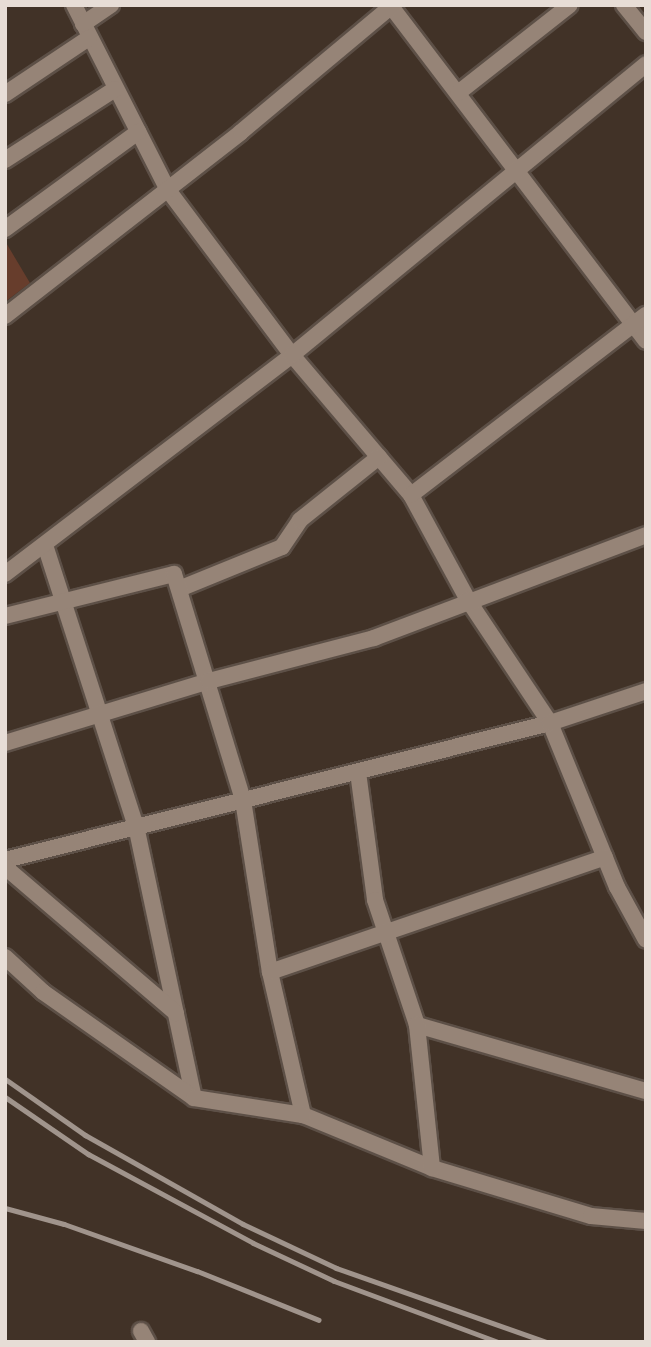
<!DOCTYPE html>
<html>
<head>
<meta charset="utf-8">
<style>
  body { margin:0 }
  #map { position:relative; width:651px; height:1347px; overflow:hidden; background:#413227; font-family:Rubik,sans-serif }
  div>[style] { position:absolute }
  .building>* { inset:0; background:#673d2c }
  .roads { filter:drop-shadow(2px 0 #5d5047) drop-shadow(-2px 0 #5d5047) drop-shadow(0 2px #5d5047) drop-shadow(0 -2px #5d5047) }
  .minor>* { height:16px; margin:-8px; padding:0 8px; transform-origin:8px; border-radius:8px; background:#968477 }
  .rail>* { height:5px; margin:-2.5px; padding:0 2.5px; transform-origin:2.5px; border-radius:2.5px; background:#a0948c }
  span { translate:-50% -50%; white-space:nowrap; text-align:center; line-height:1.15; -webkit-text-stroke:5px #221b16; paint-order:stroke }
  .frame { position:absolute; inset:0; border:7px solid #e7ddd6; pointer-events:none }
</style>
</head>
<body>
<div id="map">
  <div class="building">
    <div style="clip-path:polygon(5px 241px,30px 283px,5px 302px)"></div>
  </div>
  <div class="roads">
    <div class="minor">
      <div style="left:74px;top:5px;width:208px;rotate:63.1deg"></div>
      <div style="left:168px;top:190px;width:206px;rotate:53.1deg"></div>
      <div style="left:292px;top:355px;width:184px;rotate:49.6deg"></div>
      <div style="left:411px;top:495px;width:119px;rotate:61.5deg"></div>
      <div style="left:468px;top:600px;width:148px;rotate:56.3deg"></div>
      <div style="left:550px;top:723px;width:177px;rotate:67.8deg"></div>
      <div style="left:617px;top:887px;width:60px;rotate:61.3deg"></div>
      <div style="left:390px;top:5px;width:422px;rotate:52.7deg"></div>
      <div style="left:624px;top:5px;width:35px;rotate:51deg"></div>
      <div style="left:83px;top:24px;width:34px;rotate:-34deg"></div>
      <div style="left:458px;top:93px;width:142px;rotate:-38.2deg"></div>
      <div style="left:5px;top:94px;width:101px;rotate:-33.7deg"></div>
      <div style="left:5px;top:160px;width:131px;rotate:-32.8deg"></div>
      <div style="left:5px;top:229px;width:165px;rotate:-36.1deg"></div>
      <div style="left:5px;top:316px;width:299px;rotate:-37.9deg"></div>
      <div style="left:241px;top:132px;width:198px;rotate:-39.9deg"></div>
      <div style="left:411px;top:495px;width:296px;rotate:-37.5deg"></div>
      <div style="left:45px;top:545px;width:295px;rotate:72.1deg"></div>
      <div style="left:136px;top:826px;width:278px;rotate:78deg"></div>
      <div style="left:5px;top:574px;width:361px;rotate:-37.3deg"></div>
      <div style="left:292px;top:355px;width:458px;rotate:-39.4deg"></div>
      <div style="left:179px;top:589px;width:111px;rotate:-22.2deg"></div>
      <div style="left:282px;top:547px;width:32px;rotate:-56deg"></div>
      <div style="left:300px;top:520px;width:101px;rotate:-38.6deg"></div>
      <div style="left:5px;top:616px;width:174px;rotate:-14deg"></div>
      <div style="left:174px;top:574px;width:236px;rotate:73deg"></div>
      <div style="left:243px;top:800px;width:174px;rotate:81.1deg"></div>
      <div style="left:270px;top:972px;width:147px;rotate:77deg"></div>
      <div style="left:303px;top:1115px;width:139px;rotate:22.3deg"></div>
      <div style="left:432px;top:1168px;width:166px;rotate:16.8deg"></div>
      <div style="left:591px;top:1216px;width:55px;rotate:5.2deg"></div>
      <div style="left:5px;top:743px;width:213px;rotate:-16.9deg"></div>
      <div style="left:209px;top:681px;width:171px;rotate:-14.6deg"></div>
      <div style="left:374px;top:638px;width:291px;rotate:-20.7deg"></div>
      <div style="left:358px;top:772px;width:129px;rotate:82.4deg"></div>
      <div style="left:375px;top:900px;width:132px;rotate:71.4deg"></div>
      <div style="left:417px;top:1025px;width:238px;rotate:16.1deg"></div>
      <div style="left:5px;top:860px;width:562px;rotate:-14.11deg"></div>
      <div style="left:550px;top:723px;width:101px;rotate:-18.4deg"></div>
      <div style="left:5px;top:867px;width:225px;rotate:40.5deg"></div>
      <div style="left:5px;top:957px;width:52px;rotate:42.6deg"></div>
      <div style="left:43px;top:992px;width:184px;rotate:35.1deg"></div>
      <div style="left:194px;top:1098px;width:110px;rotate:8.9deg"></div>
      <div style="left:270px;top:972px;width:354px;rotate:-18.9deg"></div>
      <div style="left:417px;top:1025px;width:144px;rotate:84deg"></div>
      <div style="left:141px;top:1331px;width:13px;rotate:61deg"></div>
    </div>
  </div>
  <div class="rail">
    <div style="left:5px;top:1079px;width:98px;rotate:35deg"></div>
    <div style="left:85px;top:1135px;width:181px;rotate:29.4deg"></div>
    <div style="left:243px;top:1224px;width:103px;rotate:25.3deg"></div>
    <div style="left:336px;top:1268px;width:223px;rotate:19.4deg"></div>
    <div style="left:5px;top:1097px;width:101px;rotate:34.5deg"></div>
    <div style="left:88px;top:1154px;width:187px;rotate:28.3deg"></div>
    <div style="left:253px;top:1243px;width:89px;rotate:25.1deg"></div>
    <div style="left:334px;top:1281px;width:175px;rotate:20.4deg"></div>
    <div style="left:5px;top:1208px;width:61px;rotate:15.2deg"></div>
    <div style="left:64px;top:1224px;width:141px;rotate:19.5deg"></div>
    <div style="left:197px;top:1271px;width:131px;rotate:21.9deg"></div>
  </div>
  <div class="frame"></div>
</div>
</body>
</html>
